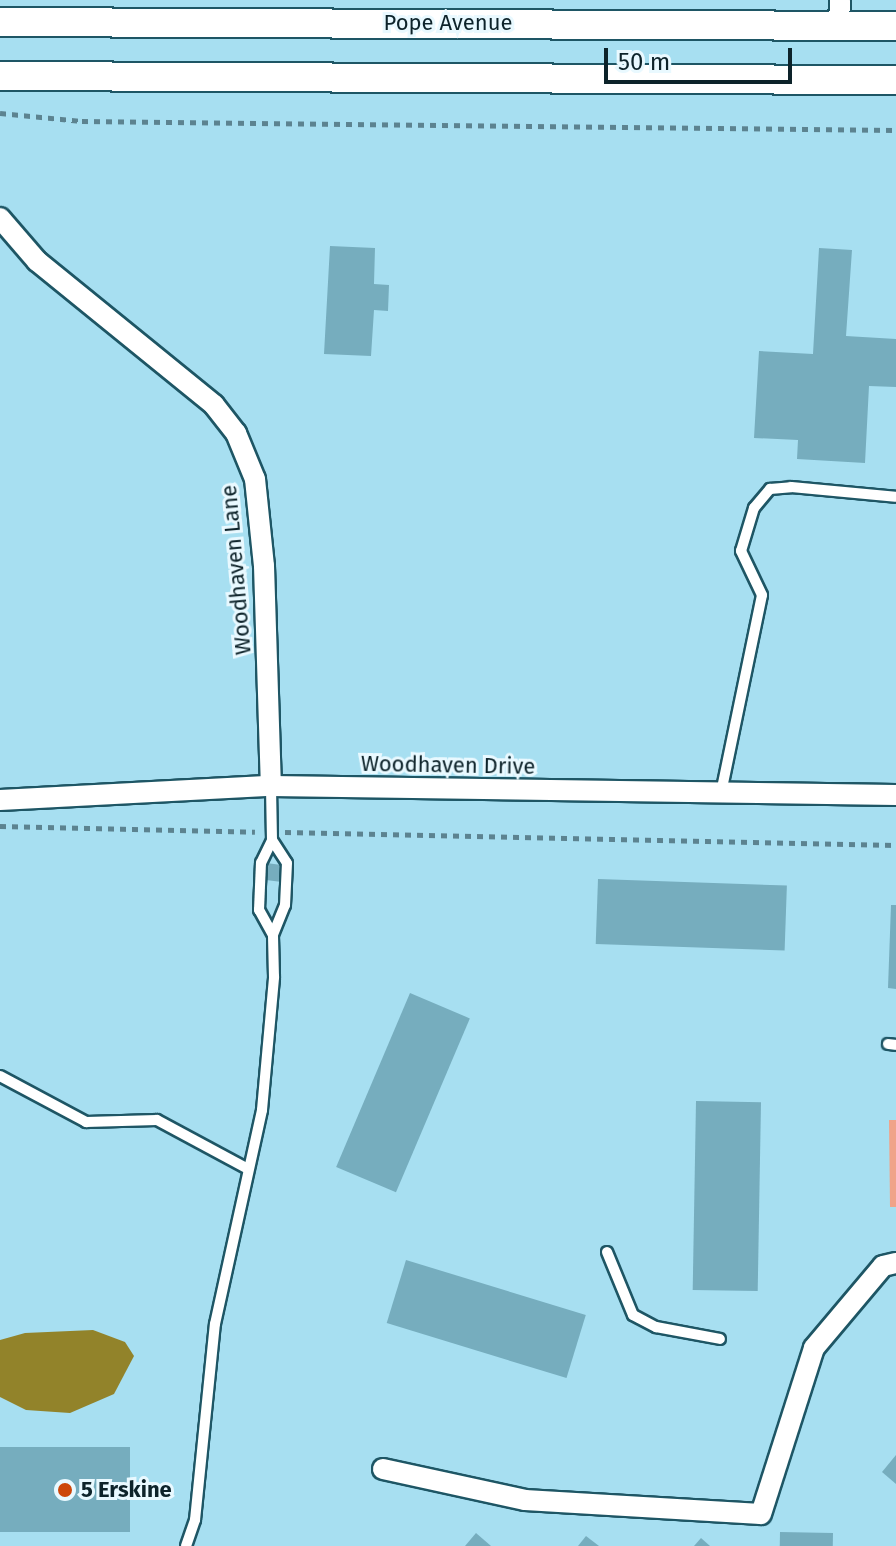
<!DOCTYPE html>
<html>
<head>
<meta charset="utf-8">
<style>
  body { margin:0 }
  #map { position:relative; width:896px; height:1546px; overflow:hidden; background:#a7dff1; font-family:"Fira Sans",sans-serif }
  div>[style] { position:absolute }
  .green>* { inset:0; background:#f0a389 }
  .water>* { inset:0; background:#92832a }
  .building>* { inset:0; background:#76adbe; transform-origin:0 0 }
  .path>* { height:5px; margin-top:-2.5px; transform-origin:0; background:repeating-linear-gradient(90deg,#5c8390 0 6px,transparent 0 12px) }
  .roads { filter:drop-shadow(2px 0 #1e5665) drop-shadow(-2px 0 #1e5665) drop-shadow(0 2px #1e5665) drop-shadow(0 -2px #1e5665) }
  .service>* { height:10px; margin:-5px; padding:0 5px; transform-origin:5px; border-radius:5px; background:#fff }
  .minor>* { height:20px; margin:-10px; padding:0 10px; transform-origin:10px; border-radius:10px; background:#fff }
  .secondary>* { height:28px; margin:-14px; padding:0 14px; transform-origin:14px; border-radius:14px; background:#fff }
  .dots>* { width:22px; height:22px; translate:-50% -50%; box-sizing:border-box; border:4px solid #e9f9ff; border-radius:50% }
  span { translate:-50% -50%; white-space:nowrap; text-align:center; line-height:1.15; -webkit-text-stroke:6px #e9f9ff; paint-order:stroke }
  .street-label { font-size:22px; color:#0d232a }
  .poi-label { font-size:22px; color:#0d232a; font-weight:700 }
  .left { translate:0 -50%; text-align:left }
  .scale { position:absolute; left:604px; top:48px; width:188px; height:36px; box-sizing:border-box; border:4px solid #0d232a; border-top:0; padding-left:10px; font-size:24px; line-height:28px; white-space:nowrap; color:#0d232a; -webkit-text-stroke:6px #e9f9ff; paint-order:stroke }
</style>
</head>
<body>
<div id="map">
  <div class="green">
    <div style="clip-path:polygon(889px 1120px,896px 1120px,896px 1207px,890px 1207px)"></div>
  </div>
  <div class="water">
    <div style="clip-path:polygon(93px 1330px,125px 1342px,134px 1356px,114px 1394px,70px 1413px,26px 1410px,0 1397px,0 1340px,25px 1333px)"></div>
  </div>
  <div class="building">
    <div style="clip-path:polygon(330px 246px,375px 248px,374px 284px,389px 285px,388px 311px,374px 310px,371px 356px,324px 354px)"></div>
    <div style="clip-path:polygon(819px 248px,852px 250px,846px 336px,896px 339px,896px 387px,869px 386px,865px 463px,797px 459px,798px 440px,754px 438px,759px 351px,813px 354px)"></div>
    <div style="left:266px;top:863px;width:16px;height:17px;rotate:7deg"></div>
    <div style="left:598px;top:879px;width:189px;height:65px;rotate:2deg"></div>
    <div style="clip-path:polygon(891px 905px,896px 905px,896px 989px,888px 988px)"></div>
    <div style="left:410px;top:993px;width:65px;height:189px;rotate:23deg"></div>
    <div style="left:696px;top:1101px;width:65px;height:189px;rotate:1deg"></div>
    <div style="left:406px;top:1260px;width:188px;height:66px;rotate:17deg"></div>
    <div style="left:0;top:1447px;width:130px;height:85px"></div>
    <div style="clip-path:polygon(896px 1455px,896px 1484px,882px 1472px)"></div>
    <div style="left:780px;top:1532px;width:53px;height:14px;rotate:1deg"></div>
    <div style="clip-path:polygon(476px 1533px,491px 1546px,465px 1546px)"></div>
    <div style="clip-path:polygon(586px 1536px,599px 1546px,578px 1546px)"></div>
    <div style="clip-path:polygon(701px 1538px,710px 1546px,694px 1546px)"></div>
  </div>
  <div class="path">
    <div style="left:0;top:113px;width:82px;rotate:5.6deg"></div>
    <div style="left:82px;top:121px;width:814px;rotate:0.63deg"></div>
    <div style="left:0;top:826px;width:255px;rotate:1.3deg"></div>
    <div style="left:285px;top:832px;width:611px;rotate:1.22deg"></div>
  </div>
  <div class="roads">
    <div class="service">
      <div style="left:721px;top:793px;width:202px;rotate:-78.3deg"></div>
      <div style="left:762px;top:595px;width:49px;rotate:-115.5deg"></div>
      <div style="left:741px;top:551px;width:45px;rotate:-73.2deg"></div>
      <div style="left:754px;top:508px;width:25px;rotate:-50deg"></div>
      <div style="left:770px;top:489px;width:21px;rotate:-5deg"></div>
      <div style="left:791px;top:487px;width:105px;rotate:5.4deg"></div>
      <div style="left:272px;top:840px;width:27px;rotate:57deg"></div>
      <div style="left:287px;top:863px;width:42px;rotate:92.7deg"></div>
      <div style="left:285px;top:905px;width:32px;rotate:112deg"></div>
      <div style="left:888px;top:1044px;width:8px;rotate:7deg"></div>
      <div style="left:0;top:1076px;width:98px;rotate:28.1deg"></div>
      <div style="left:86px;top:1122px;width:71px;rotate:-1.6deg"></div>
      <div style="left:157px;top:1120px;width:103px;rotate:28.3deg"></div>
      <div style="left:607px;top:1252px;width:68px;rotate:67.6deg"></div>
      <div style="left:633px;top:1315px;width:26px;rotate:28deg"></div>
      <div style="left:656px;top:1327px;width:65px;rotate:10.6deg"></div>
      <div style="left:186px;top:1546px;width:28px;rotate:-71deg"></div>
      <div style="left:195px;top:1520px;width:197px;rotate:-84.2deg"></div>
      <div style="left:215px;top:1324px;width:219px;rotate:-77.6deg"></div>
      <div style="left:262px;top:1110px;width:134px;rotate:-84.8deg"></div>
      <div style="left:274px;top:977px;width:42px;rotate:-91.4deg"></div>
      <div style="left:273px;top:935px;width:29px;rotate:-119deg"></div>
      <div style="left:259px;top:910px;width:47px;rotate:-87.6deg"></div>
      <div style="left:261px;top:863px;width:25px;rotate:-64deg"></div>
      <div style="left:272px;top:840px;width:54px;rotate:-91.1deg"></div>
    </div>
    <div class="minor">
      <div style="left:839px;top:26px;width:26px;rotate:-88deg"></div>
      <div style="left:0;top:218px;width:57px;rotate:49.3deg"></div>
      <div style="left:37px;top:261px;width:228px;rotate:39.1deg"></div>
      <div style="left:214px;top:405px;width:36px;rotate:52deg"></div>
      <div style="left:236px;top:433px;width:50px;rotate:67.6deg"></div>
      <div style="left:255px;top:479px;width:87px;rotate:84.1deg"></div>
      <div style="left:264px;top:566px;width:220px;rotate:88.2deg"></div>
      <div style="left:0;top:800px;width:271px;rotate:-3deg"></div>
      <div style="left:271px;top:786px;width:625px;rotate:0.83deg"></div>
      <div style="left:383px;top:1469px;width:145px;rotate:12.3deg"></div>
      <div style="left:525px;top:1500px;width:236px;rotate:3.4deg"></div>
      <div style="left:761px;top:1514px;width:174px;rotate:-72.3deg"></div>
      <div style="left:814px;top:1348px;width:107px;rotate:-49.9deg"></div>
      <div style="left:883px;top:1266px;width:13px;rotate:-13deg"></div>
    </div>
    <div class="secondary">
      <div style="left:0;top:22px;width:896px;rotate:0.26deg"></div>
      <div style="left:0;top:76px;width:896px;rotate:0.26deg"></div>
    </div>
  </div>
  <div class="dots">
    <div style="left:65px;top:1490px;background:#cd470a"></div>
  </div>
  <div class="street-label">
    <span style="left:448px;top:23px">Pope Avenue</span>
    <span style="left:236px;top:570px;rotate:-95deg">Woodhaven Lane</span>
    <span style="left:448px;top:765px;rotate:1deg">Woodhaven Drive</span>
  </div>
  <div class="poi-label">
    <span class="left" style="left:81px;top:1490px">5 Erskine</span>
  </div>
  <div class="scale">50 m</div>
</div>
</body>
</html>
